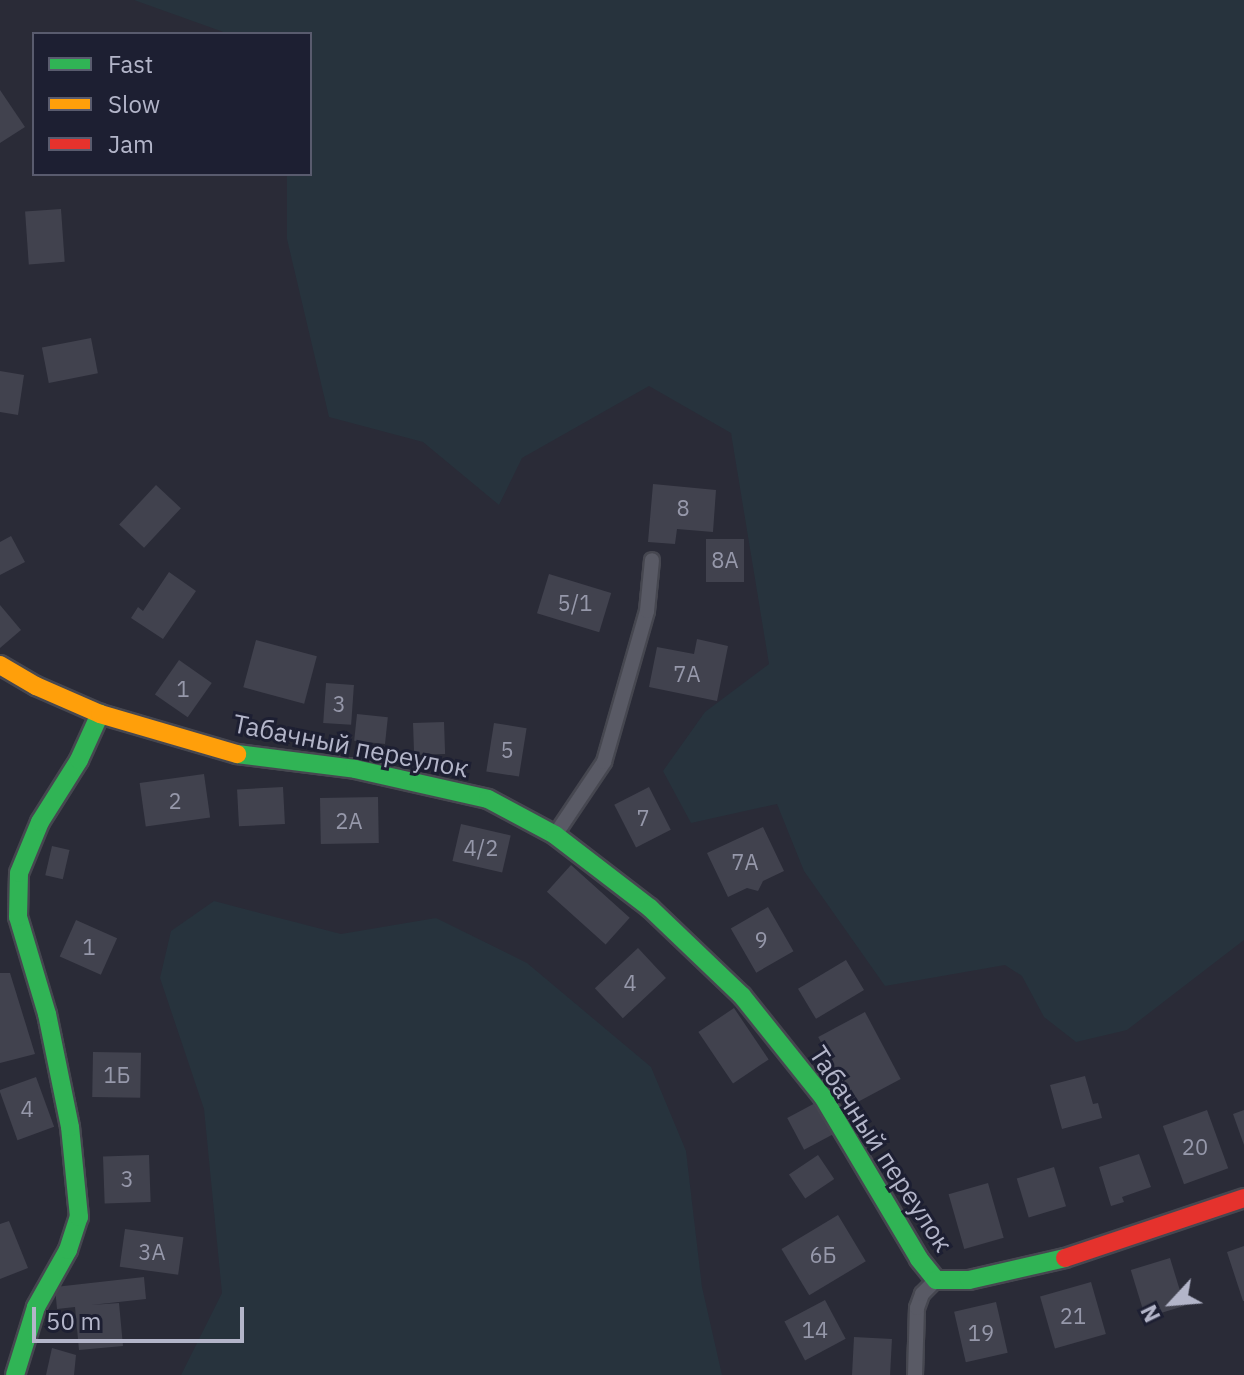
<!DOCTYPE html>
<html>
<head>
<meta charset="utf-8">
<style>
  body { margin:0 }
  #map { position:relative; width:1244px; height:1375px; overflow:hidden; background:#2a2b37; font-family:"IBM Plex Sans",sans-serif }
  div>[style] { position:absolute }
  .green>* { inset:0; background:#27333d }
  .building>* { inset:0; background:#41424e; transform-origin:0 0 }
  .roads { filter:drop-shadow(2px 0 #464750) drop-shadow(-2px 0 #464750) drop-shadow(0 2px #464750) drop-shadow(0 -2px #464750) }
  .lane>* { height:14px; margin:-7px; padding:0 7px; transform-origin:7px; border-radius:7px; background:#595a65 }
  .fast>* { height:18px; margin:-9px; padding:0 9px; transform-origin:9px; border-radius:9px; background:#30b455 }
  .slow>* { height:18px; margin:-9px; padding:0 9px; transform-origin:9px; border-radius:9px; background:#ff9f0a }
  .jam>* { height:18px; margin:-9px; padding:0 9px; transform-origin:9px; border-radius:9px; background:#e5322d }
  span { translate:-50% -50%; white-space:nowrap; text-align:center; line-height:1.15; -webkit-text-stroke:6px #1d1f32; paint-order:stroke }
  .number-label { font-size:22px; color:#9698aa }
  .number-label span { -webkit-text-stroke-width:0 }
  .street-label { font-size:26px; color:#b3b5c9 }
  .legend { position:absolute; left:32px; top:32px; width:280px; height:144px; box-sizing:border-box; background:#1d1f32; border:2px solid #595b6e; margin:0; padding:10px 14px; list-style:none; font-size:24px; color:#b3b5c9 }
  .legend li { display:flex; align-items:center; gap:16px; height:40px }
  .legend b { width:40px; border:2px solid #595b6e }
  .north { position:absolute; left:1132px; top:1263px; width:80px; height:80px; -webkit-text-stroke:6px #1d1f32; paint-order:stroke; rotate:244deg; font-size:22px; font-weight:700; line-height:32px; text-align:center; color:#b3b5c9 }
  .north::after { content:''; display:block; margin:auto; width:28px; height:36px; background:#b3b5c9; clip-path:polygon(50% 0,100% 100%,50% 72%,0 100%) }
  .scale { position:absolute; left:32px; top:1307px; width:212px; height:36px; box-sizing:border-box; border:4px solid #b3b5c9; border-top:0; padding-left:10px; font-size:24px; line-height:28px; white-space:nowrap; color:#b3b5c9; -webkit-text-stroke:6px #1d1f32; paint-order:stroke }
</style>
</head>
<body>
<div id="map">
  <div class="green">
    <div style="clip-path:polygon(134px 0,1244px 0,1244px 940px,1127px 1030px,1076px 1042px,1044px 1017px,1022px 976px,1005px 965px,885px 986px,804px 871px,777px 804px,691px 823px,663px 771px,705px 712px,769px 664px,731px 433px,649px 386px,522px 458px,499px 505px,423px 442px,329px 417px,287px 239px,287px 174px,310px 174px,310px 34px,229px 34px)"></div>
    <div style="clip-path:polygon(214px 901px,341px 934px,436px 918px,527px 963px,651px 1067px,686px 1151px,702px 1287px,722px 1375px,181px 1375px,222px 1293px,204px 1109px,160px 978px,171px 931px)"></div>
  </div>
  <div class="building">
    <div style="clip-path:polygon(0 90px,25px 127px,0 143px)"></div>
    <div style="left:61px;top:209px;width:53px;height:36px;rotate:86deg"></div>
    <div style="left:91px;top:338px;width:36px;height:50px;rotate:79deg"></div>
    <div style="clip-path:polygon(0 371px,24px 375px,18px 415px,0 412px)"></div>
    <div style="clip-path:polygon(653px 484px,716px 490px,713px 532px,677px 529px,675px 544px,648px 542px)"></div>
    <div style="left:156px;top:485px;width:34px;height:54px;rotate:43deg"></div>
    <div style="clip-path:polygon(11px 536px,25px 562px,0 575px,0 542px)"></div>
    <div style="left:706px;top:539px;width:38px;height:43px"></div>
    <div style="clip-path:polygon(169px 572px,196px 591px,163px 639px,131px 618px,138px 607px,143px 611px)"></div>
    <div style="left:549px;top:574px;width:65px;height:41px;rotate:17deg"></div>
    <div style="clip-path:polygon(0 605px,21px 630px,0 648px)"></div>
    <div style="clip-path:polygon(697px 639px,728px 646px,717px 701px,649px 687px,657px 647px,694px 654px)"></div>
    <div style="left:256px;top:640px;width:63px;height:49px;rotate:15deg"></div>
    <div style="left:179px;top:660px;width:40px;height:42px;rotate:35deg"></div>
    <div style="left:326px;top:683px;width:28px;height:40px;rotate:4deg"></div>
    <div style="left:357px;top:714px;width:31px;height:27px;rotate:6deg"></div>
    <div style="left:444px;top:722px;width:32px;height:31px;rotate:88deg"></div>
    <div style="left:494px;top:723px;width:33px;height:49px;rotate:9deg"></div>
    <div style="left:204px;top:774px;width:44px;height:65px;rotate:82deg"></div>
    <div style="left:283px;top:787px;width:37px;height:46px;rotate:87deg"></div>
    <div style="left:649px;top:787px;width:48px;height:39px;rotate:63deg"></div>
    <div style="left:378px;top:797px;width:46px;height:58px;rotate:89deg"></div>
    <div style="left:461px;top:824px;width:51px;height:38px;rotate:13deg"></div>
    <div style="clip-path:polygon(763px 827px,784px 871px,763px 881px,758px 891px,747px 888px,728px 897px,707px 853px)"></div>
    <div style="left:52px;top:846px;width:18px;height:30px;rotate:13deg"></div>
    <div style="left:571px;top:865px;width:79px;height:36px;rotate:42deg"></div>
    <div style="left:768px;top:907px;width:51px;height:43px;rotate:60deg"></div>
    <div style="left:76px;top:920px;width:45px;height:40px;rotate:24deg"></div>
    <div style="left:638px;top:948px;width:41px;height:59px;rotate:47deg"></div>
    <div style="left:846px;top:960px;width:35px;height:56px;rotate:59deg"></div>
    <div style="clip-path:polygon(0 973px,10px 973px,35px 1054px,0 1063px)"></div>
    <div style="left:734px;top:1008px;width:62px;height:43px;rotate:56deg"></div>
    <div style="left:865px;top:1012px;width:76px;height:53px;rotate:62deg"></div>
    <div style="left:93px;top:1052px;width:48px;height:45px;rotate:1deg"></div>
    <div style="clip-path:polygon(1085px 1076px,1093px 1104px,1098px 1103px,1102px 1118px,1062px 1129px,1050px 1085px)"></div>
    <div style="left:36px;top:1077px;width:53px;height:39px;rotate:70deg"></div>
    <div style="left:819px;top:1101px;width:36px;height:36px;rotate:62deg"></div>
    <div style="left:1207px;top:1110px;width:62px;height:47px;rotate:70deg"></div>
    <div style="clip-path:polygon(1244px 1110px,1244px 1145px,1233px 1114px)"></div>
    <div style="clip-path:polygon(1139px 1154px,1151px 1187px,1122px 1197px,1124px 1202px,1111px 1206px,1099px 1167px)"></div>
    <div style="left:149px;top:1155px;width:47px;height:46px;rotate:88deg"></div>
    <div style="left:818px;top:1155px;width:29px;height:35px;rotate:56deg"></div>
    <div style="left:1054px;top:1167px;width:41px;height:39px;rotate:73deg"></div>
    <div style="left:988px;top:1183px;width:57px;height:41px;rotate:74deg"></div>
    <div style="left:838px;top:1215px;width:54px;height:66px;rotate:59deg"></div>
    <div style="clip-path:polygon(9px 1221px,28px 1268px,0 1279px,0 1224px)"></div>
    <div style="left:125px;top:1229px;width:59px;height:38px;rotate:8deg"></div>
    <div style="clip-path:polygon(1244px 1246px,1244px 1301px,1243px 1301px,1227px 1252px)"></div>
    <div style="left:1170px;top:1258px;width:50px;height:41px;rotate:73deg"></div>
    <div style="clip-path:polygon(144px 1277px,146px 1299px,91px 1305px,119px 1303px,123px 1346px,79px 1350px,75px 1307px,57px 1309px,55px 1287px)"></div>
    <div style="left:1091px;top:1282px;width:54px;height:53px;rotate:74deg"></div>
    <div style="left:825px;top:1300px;width:44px;height:46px;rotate:62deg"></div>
    <div style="left:996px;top:1302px;width:52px;height:43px;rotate:77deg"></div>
    <div style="left:854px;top:1337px;width:38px;height:38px;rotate:3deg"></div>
    <div style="clip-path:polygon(52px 1348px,76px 1355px,74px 1375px,46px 1375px)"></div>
  </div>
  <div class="roads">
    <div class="lane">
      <div style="left:555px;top:835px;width:88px;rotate:-56.1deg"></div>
      <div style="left:604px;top:762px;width:157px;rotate:-74.1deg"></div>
      <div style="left:647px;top:611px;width:51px;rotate:-84.4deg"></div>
      <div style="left:915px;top:1375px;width:67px;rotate:-88.3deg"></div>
      <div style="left:917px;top:1308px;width:15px;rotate:-70deg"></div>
      <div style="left:922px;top:1294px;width:18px;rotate:-45deg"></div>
    </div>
    <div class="fast">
      <div style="left:237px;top:754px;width:119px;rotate:7.2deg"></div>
      <div style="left:355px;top:769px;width:136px;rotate:12.7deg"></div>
      <div style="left:488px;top:799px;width:76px;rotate:28.2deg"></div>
      <div style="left:555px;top:835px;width:120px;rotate:37.5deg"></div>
      <div style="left:650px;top:908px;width:127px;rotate:43.7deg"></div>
      <div style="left:742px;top:996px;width:129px;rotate:51.3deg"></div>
      <div style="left:823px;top:1097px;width:188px;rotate:59.3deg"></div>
      <div style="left:919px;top:1259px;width:27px;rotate:51deg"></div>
      <div style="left:936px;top:1280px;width:33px"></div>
      <div style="left:969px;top:1280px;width:98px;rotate:-12.9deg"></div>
      <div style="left:15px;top:1375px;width:71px;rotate:-72.8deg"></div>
      <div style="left:36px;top:1307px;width:65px;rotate:-60.7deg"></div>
      <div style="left:68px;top:1250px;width:35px;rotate:-72deg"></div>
      <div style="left:79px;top:1217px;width:90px;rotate:-95.7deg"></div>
      <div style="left:70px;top:1127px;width:115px;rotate:-101.5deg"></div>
      <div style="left:47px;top:1014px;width:101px;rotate:-106.6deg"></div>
      <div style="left:18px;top:917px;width:44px;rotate:-88.7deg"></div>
      <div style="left:19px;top:873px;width:55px;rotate:-67.6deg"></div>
      <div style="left:40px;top:822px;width:73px;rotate:-57.8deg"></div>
      <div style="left:79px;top:760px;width:51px;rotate:-65.5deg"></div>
    </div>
    <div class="slow">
      <div style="left:0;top:665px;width:42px;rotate:30.3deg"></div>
      <div style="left:36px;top:686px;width:70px;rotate:23.6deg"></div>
      <div style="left:100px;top:714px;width:143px;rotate:16.3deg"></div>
    </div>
    <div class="jam">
      <div style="left:1065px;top:1258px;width:189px;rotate:-18.5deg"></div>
    </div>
  </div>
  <div class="number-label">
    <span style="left:683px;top:508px">8</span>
    <span style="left:725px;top:560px">8А</span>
    <span style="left:575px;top:603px">5/1</span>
    <span style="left:687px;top:674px">7А</span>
    <span style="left:183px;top:689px">1</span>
    <span style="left:339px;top:704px">3</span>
    <span style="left:507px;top:750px">5</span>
    <span style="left:175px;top:801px">2</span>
    <span style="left:643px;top:818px">7</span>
    <span style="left:349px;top:821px">2А</span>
    <span style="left:481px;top:848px">4/2</span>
    <span style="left:745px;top:862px">7А</span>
    <span style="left:761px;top:940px">9</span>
    <span style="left:89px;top:947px">1</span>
    <span style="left:630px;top:983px">4</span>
    <span style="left:117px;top:1075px">1Б</span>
    <span style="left:27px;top:1109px">4</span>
    <span style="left:1195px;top:1147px">20</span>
    <span style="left:127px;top:1179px">3</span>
    <span style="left:152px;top:1252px">3А</span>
    <span style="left:823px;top:1255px">6Б</span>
    <span style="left:1073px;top:1316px">21</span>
    <span style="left:815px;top:1330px">14</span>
    <span style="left:981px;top:1333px">19</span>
  </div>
  <div class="street-label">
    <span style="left:351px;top:746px;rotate:11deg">Табачный переулок</span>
    <span style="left:881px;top:1149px;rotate:57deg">Табачный переулок</span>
  </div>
  <ul class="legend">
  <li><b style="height:10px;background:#30b455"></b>Fast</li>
  <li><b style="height:10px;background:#ff9f0a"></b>Slow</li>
  <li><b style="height:10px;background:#e5322d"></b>Jam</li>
  </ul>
  <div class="north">N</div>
  <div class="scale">50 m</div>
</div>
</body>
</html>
